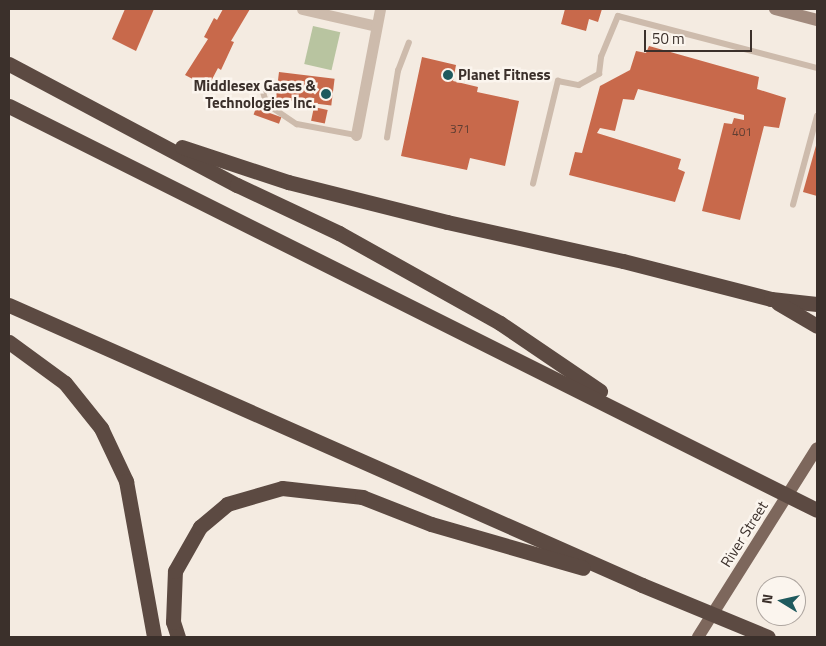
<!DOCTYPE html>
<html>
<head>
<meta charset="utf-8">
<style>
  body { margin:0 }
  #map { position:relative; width:826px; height:646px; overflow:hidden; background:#f4ebe1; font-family:"Titillium Web",sans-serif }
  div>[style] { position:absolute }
  .green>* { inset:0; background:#b8c4a0; transform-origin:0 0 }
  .building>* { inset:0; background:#c8694b; transform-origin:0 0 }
  .lane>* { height:5.5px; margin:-2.75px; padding:0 2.75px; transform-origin:2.75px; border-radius:2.75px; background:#cdbbac }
  .street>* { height:11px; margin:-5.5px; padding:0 5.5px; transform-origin:5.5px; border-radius:5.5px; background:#cdbbac }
  .secondary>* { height:12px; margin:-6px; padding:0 6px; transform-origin:6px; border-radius:6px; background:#a18a7d }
  .primary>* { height:12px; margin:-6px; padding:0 6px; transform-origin:6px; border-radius:6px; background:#7d675c }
  .highway>* { height:15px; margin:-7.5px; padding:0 7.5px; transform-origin:7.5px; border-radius:7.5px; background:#5c4a42 }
  .dots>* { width:14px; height:14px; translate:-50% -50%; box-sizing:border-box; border:2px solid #fbf5ee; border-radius:50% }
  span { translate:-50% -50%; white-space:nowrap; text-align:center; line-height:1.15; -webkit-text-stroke:5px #fbf5ee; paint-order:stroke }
  .number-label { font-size:12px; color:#5e3e33 }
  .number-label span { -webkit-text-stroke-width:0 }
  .poi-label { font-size:15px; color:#3b302b; font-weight:700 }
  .left { translate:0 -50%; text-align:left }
  .right { translate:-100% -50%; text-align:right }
  .street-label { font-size:15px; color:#3b302b }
  .frame { position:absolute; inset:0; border:10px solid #3b302b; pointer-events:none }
  .north { position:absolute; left:756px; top:576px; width:50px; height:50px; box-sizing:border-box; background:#fbf5ee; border:1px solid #aea6a0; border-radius:50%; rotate:279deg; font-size:14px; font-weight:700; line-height:20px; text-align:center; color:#3b302b }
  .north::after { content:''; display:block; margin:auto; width:18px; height:22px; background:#1f5a5e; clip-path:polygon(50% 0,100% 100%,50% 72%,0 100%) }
  .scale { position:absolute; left:644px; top:30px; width:108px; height:22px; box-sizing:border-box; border:2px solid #3b302b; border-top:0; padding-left:6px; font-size:15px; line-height:18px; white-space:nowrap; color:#3b302b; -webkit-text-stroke:4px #fbf5ee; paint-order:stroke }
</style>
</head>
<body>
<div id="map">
  <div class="green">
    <div style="left:313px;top:26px;width:28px;height:39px;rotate:13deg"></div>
  </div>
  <div class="building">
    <div style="clip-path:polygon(125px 9px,154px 9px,136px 51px,112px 39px)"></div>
    <div style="clip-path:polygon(223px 9px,250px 9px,231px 41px,234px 42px,221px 70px,218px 68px,208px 87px,185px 75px,208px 39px,204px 37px,214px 18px,217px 20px)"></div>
    <div style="clip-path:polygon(565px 9px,602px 9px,598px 22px,589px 19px,586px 31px,561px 24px)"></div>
    <div style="clip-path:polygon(649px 46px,759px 77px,757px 89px,786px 98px,779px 128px,764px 126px,740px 220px,702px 211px,724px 123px,732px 124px,734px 118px,744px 120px,744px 115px,638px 89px,634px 100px,623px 99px,615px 131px,600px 128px,597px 133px,681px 159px,678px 169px,685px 172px,675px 202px,569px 175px,575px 152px,582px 153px,600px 86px,630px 70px,636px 51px,646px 53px)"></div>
    <div style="clip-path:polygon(422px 57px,456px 65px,453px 81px,478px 87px,477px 92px,519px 101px,505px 166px,470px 158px,467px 170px,401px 156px)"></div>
    <div style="left:279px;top:72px;width:56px;height:27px;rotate:7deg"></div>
    <div style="left:314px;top:107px;width:14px;height:14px;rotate:12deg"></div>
    <div style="left:256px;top:108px;width:27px;height:7px;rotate:20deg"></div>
    <div style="clip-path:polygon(817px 142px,817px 196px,803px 192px)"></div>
  </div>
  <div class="lane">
    <div style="left:264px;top:94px;width:10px;rotate:73deg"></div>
    <div style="left:267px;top:104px;width:36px;rotate:34deg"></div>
    <div style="left:297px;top:124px;width:60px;rotate:10.6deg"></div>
    <div style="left:387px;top:138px;width:68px;rotate:-80.7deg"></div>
    <div style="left:398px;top:71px;width:30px;rotate:-69deg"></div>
    <div style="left:533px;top:184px;width:106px;rotate:-76.4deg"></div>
    <div style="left:558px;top:81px;width:21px;rotate:11deg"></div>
    <div style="left:579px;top:85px;width:23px;rotate:-29deg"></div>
    <div style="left:599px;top:74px;width:17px;rotate:-83deg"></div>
    <div style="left:601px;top:57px;width:44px;rotate:-67.5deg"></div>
    <div style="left:618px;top:16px;width:206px;rotate:14.6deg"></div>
    <div style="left:793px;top:205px;width:92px;rotate:-74.9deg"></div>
  </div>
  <div class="street">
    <div style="left:302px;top:9px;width:76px;rotate:12.9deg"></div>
    <div style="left:356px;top:135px;width:128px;rotate:-79.2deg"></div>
  </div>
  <div class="secondary">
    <div style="left:775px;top:9px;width:43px;rotate:14.7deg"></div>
  </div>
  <div class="primary">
    <div style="left:698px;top:637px;width:223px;rotate:-57.8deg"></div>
  </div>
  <div class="highway">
    <div style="left:9px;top:64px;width:258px;rotate:28deg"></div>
    <div style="left:237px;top:185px;width:113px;rotate:25.2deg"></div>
    <div style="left:339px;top:233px;width:184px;rotate:29.2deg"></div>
    <div style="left:500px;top:323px;width:121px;rotate:34.2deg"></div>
    <div style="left:9px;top:106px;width:903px;rotate:26.57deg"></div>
    <div style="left:182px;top:147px;width:112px;rotate:18.3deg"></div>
    <div style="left:288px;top:182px;width:164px;rotate:14.1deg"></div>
    <div style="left:447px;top:222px;width:180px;rotate:12.5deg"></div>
    <div style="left:623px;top:261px;width:153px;rotate:14.4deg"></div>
    <div style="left:771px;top:299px;width:46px;rotate:6.2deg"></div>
    <div style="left:778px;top:303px;width:45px;rotate:30.5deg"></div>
    <div style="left:9px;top:305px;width:692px;rotate:23.86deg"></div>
    <div style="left:642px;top:585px;width:136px;rotate:22.4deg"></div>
    <div style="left:9px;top:342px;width:69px;rotate:36.2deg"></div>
    <div style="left:65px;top:383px;width:58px;rotate:51.3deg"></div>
    <div style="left:101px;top:428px;width:59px;rotate:64.7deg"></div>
    <div style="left:126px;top:481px;width:158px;rotate:79.8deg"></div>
    <div style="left:178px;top:637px;width:16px;rotate:-108deg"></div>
    <div style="left:173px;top:622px;width:51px;rotate:-87.8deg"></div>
    <div style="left:175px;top:571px;width:51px;rotate:-60.4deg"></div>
    <div style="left:200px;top:527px;width:35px;rotate:-40deg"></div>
    <div style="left:227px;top:504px;width:57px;rotate:-16.2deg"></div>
    <div style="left:282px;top:488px;width:81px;rotate:6.4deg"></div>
    <div style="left:362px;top:497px;width:74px;rotate:21.4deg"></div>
    <div style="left:431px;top:524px;width:158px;rotate:16.1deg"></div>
  </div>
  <div class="dots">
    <div style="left:448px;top:75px;background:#1f5a5e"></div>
    <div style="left:326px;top:94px;background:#1f5a5e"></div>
  </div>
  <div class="number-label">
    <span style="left:460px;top:129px">371</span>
    <span style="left:742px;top:132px">401</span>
  </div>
  <div class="poi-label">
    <span class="left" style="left:458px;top:75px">Planet Fitness</span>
    <span class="right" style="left:316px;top:94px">Middlesex Gases &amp;<br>Technologies Inc.</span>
  </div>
  <div class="street-label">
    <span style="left:744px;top:534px;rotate:-58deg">River Street</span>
  </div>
  <div class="frame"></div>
  <div class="north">N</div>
  <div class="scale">50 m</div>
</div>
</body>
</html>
